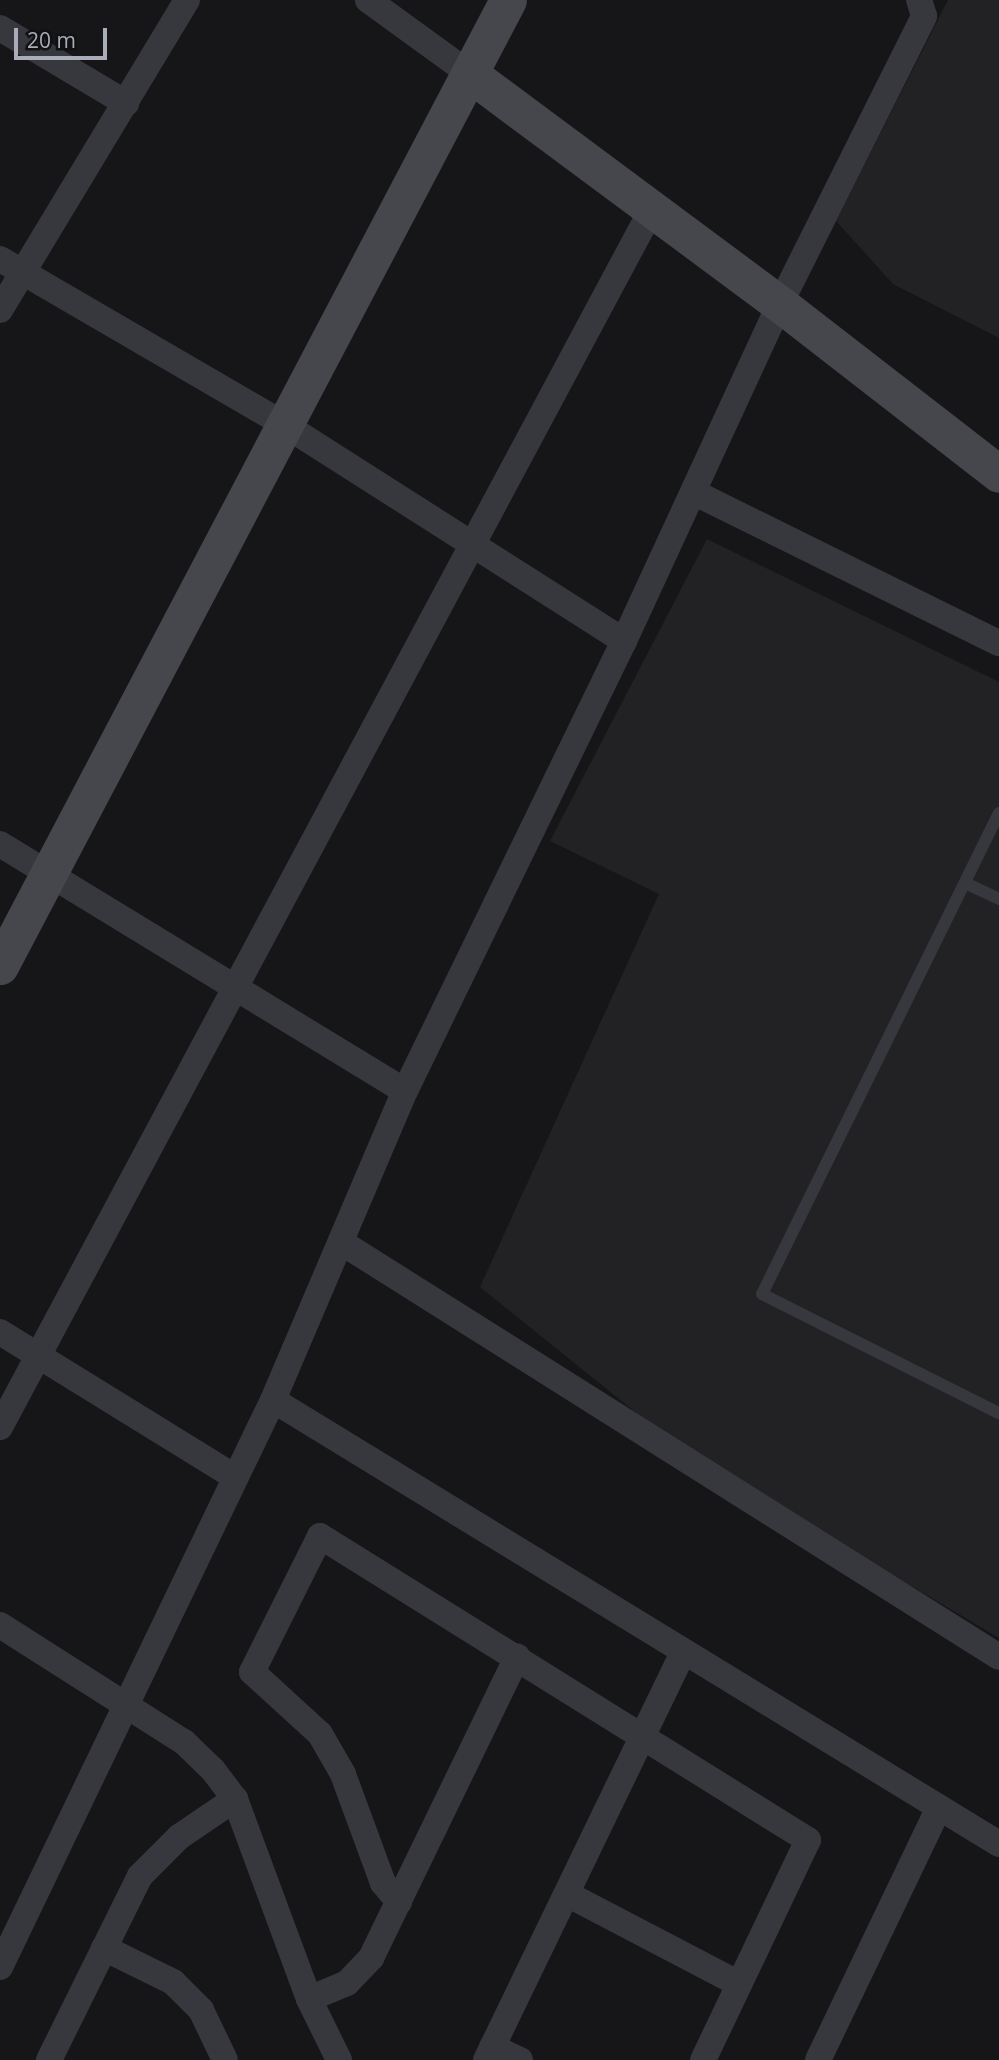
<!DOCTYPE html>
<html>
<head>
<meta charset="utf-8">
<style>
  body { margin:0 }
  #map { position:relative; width:999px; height:2060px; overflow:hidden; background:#161618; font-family:"Open Sans",sans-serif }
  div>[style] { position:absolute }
  .built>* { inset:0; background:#222225 }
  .lane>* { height:12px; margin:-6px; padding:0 6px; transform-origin:6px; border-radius:6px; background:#37383d }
  .street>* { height:26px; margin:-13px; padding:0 13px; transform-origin:13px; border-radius:13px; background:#37383d }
  .secondary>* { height:37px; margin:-18.5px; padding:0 18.5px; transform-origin:18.5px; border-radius:18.5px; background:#45474d }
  span { translate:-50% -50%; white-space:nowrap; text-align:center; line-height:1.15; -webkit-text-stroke:6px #111113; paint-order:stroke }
  .scale { position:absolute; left:14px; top:28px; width:93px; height:32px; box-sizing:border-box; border:4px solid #a8adb8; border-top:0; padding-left:9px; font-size:21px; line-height:24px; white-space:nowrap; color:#a8adb8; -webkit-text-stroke:5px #111113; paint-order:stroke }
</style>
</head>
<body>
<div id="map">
  <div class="built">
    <div style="clip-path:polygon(948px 0,999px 0,999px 338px,893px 284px,836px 221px)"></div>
    <div style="clip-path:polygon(707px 539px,999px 682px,999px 1638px,681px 1449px,480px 1287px,659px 894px,550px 841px)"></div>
  </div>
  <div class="lane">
    <div style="left:999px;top:813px;width:536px;rotate:116.23deg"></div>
    <div style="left:762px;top:1294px;width:265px;rotate:26.7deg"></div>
    <div style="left:965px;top:883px;width:38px;rotate:25deg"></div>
  </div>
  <div class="street">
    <div style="left:368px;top:0;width:126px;rotate:36deg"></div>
    <div style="left:0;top:28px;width:147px;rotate:30.8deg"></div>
    <div style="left:0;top:259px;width:330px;rotate:30.2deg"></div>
    <div style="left:285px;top:425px;width:402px;rotate:32.5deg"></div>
    <div style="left:0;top:310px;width:362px;rotate:-58.9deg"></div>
    <div style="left:693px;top:492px;width:341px;rotate:26.3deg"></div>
    <div style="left:0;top:844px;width:474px;rotate:31.4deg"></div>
    <div style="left:344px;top:1244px;width:774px;rotate:32.23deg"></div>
    <div style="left:0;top:1332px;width:276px;rotate:31.7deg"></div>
    <div style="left:273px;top:1400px;width:851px;rotate:31.45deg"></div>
    <div style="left:0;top:1427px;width:1382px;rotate:-61.84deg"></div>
    <div style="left:0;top:1625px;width:218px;rotate:32.5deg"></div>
    <div style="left:184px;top:1742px;width:40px;rotate:44deg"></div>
    <div style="left:213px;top:1770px;width:36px;rotate:53deg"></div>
    <div style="left:235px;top:1799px;width:213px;rotate:69.7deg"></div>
    <div style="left:309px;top:1999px;width:68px;rotate:63.8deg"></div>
    <div style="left:567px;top:1894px;width:194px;rotate:27.6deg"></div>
    <div style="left:399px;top:1902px;width:25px;rotate:-130deg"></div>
    <div style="left:383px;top:1883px;width:116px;rotate:-110.2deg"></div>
    <div style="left:343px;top:1774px;width:46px;rotate:-119.9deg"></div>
    <div style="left:320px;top:1734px;width:92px;rotate:-137.6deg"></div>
    <div style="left:252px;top:1672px;width:152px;rotate:-63.4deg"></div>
    <div style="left:320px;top:1536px;width:575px;rotate:31.92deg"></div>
    <div style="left:808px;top:1840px;width:244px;rotate:115.5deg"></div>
    <div style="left:104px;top:1948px;width:77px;rotate:26.2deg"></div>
    <div style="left:173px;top:1982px;width:40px;rotate:45deg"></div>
    <div style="left:201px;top:2010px;width:55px;rotate:64.4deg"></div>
    <div style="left:0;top:1967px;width:629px;rotate:-64.29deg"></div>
    <div style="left:273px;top:1400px;width:336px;rotate:-66.9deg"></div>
    <div style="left:405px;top:1091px;width:500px;rotate:-64.05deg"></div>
    <div style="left:624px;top:641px;width:371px;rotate:-65.2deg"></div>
    <div style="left:780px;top:304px;width:322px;rotate:-63.4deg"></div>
    <div style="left:924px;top:16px;width:17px;rotate:-107deg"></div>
    <div style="left:309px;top:1999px;width:41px;rotate:-22.8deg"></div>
    <div style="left:347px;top:1983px;width:35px;rotate:-46deg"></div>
    <div style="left:371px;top:1958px;width:335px;rotate:-64.1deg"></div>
    <div style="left:492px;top:2047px;width:31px;rotate:25deg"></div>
    <div style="left:49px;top:2060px;width:205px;rotate:-63.7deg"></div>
    <div style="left:140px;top:1876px;width:55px;rotate:-45deg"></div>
    <div style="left:179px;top:1837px;width:68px;rotate:-34.2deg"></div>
    <div style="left:486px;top:2060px;width:452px;rotate:-64.2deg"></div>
    <div style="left:818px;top:2060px;width:280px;rotate:-64.4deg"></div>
  </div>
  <div class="secondary">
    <div style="left:470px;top:74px;width:386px;rotate:36.6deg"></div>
    <div style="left:780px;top:304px;width:277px;rotate:37.8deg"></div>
    <div style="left:0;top:966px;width:1091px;rotate:-62.26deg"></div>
  </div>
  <div class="scale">20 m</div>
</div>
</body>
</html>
